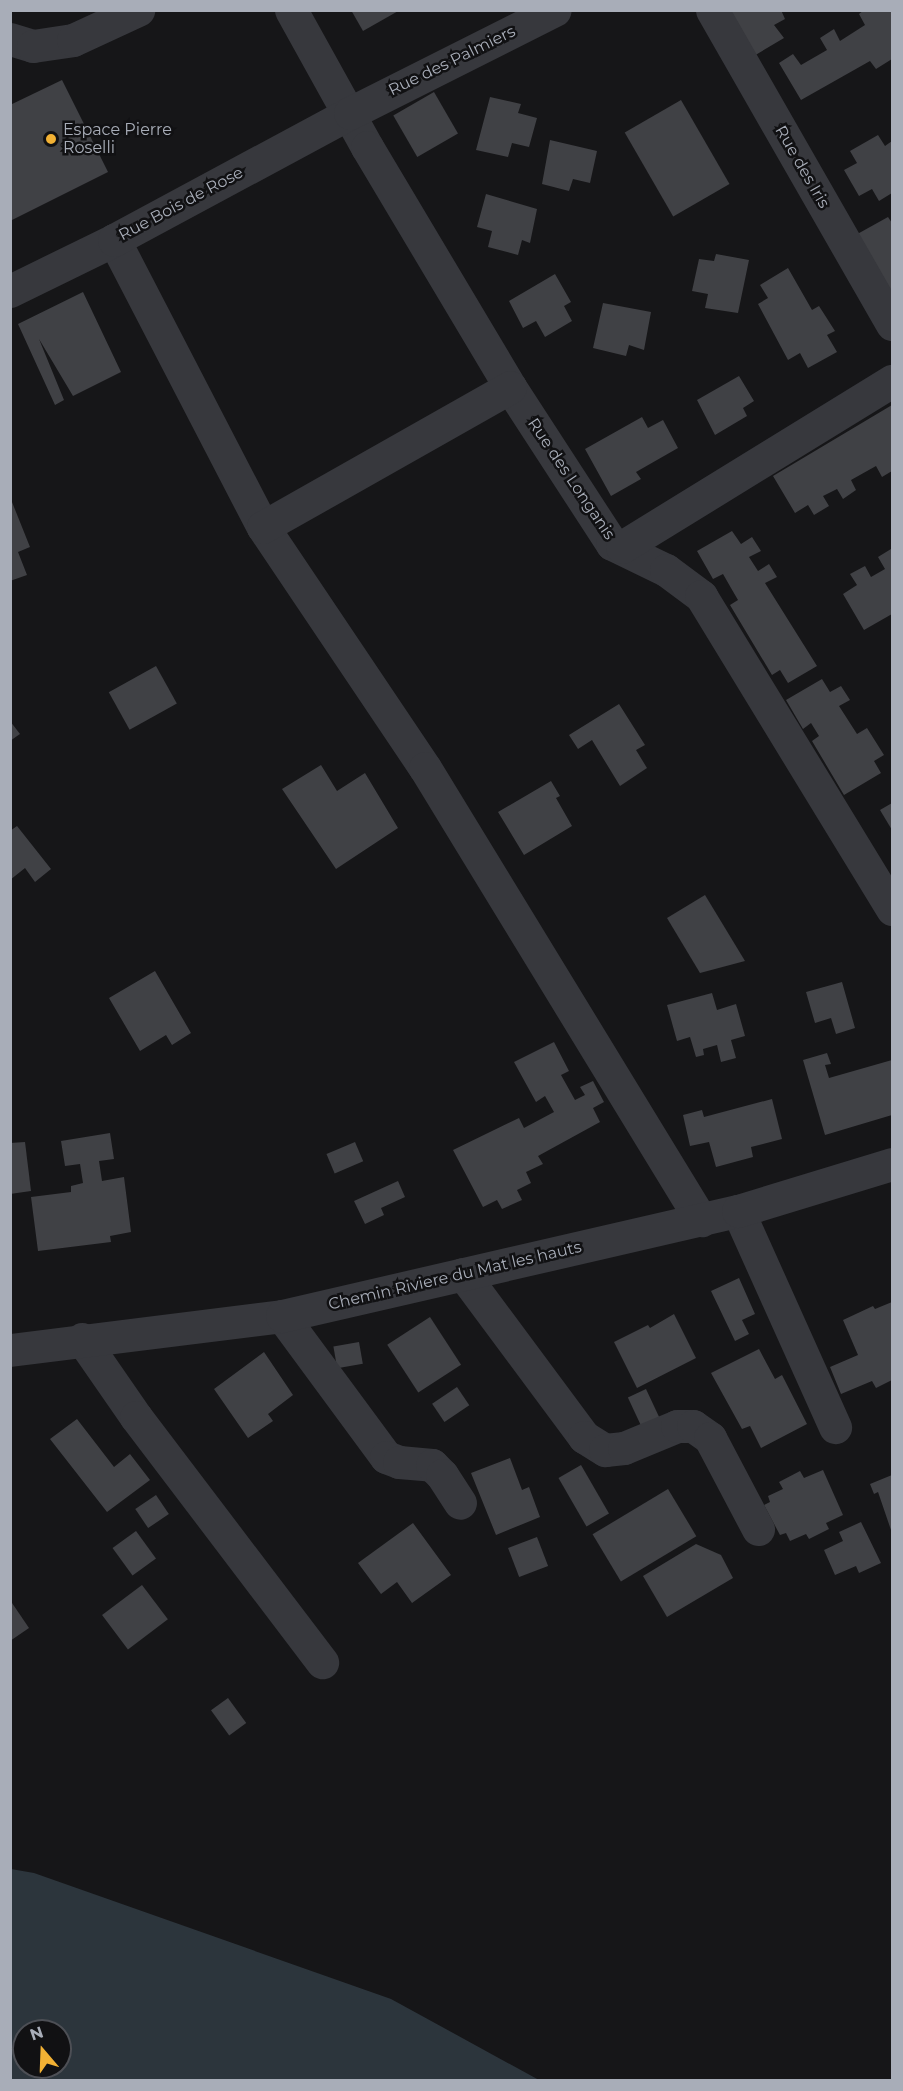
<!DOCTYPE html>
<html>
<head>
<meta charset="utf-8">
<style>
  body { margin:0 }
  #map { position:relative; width:903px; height:2091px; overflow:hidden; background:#161618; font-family:Montserrat,sans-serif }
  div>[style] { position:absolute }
  .water>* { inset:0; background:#2c353c }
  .building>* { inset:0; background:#404145; transform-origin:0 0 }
  .street>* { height:33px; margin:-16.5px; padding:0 16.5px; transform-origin:16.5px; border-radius:16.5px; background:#37383d }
  .dots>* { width:16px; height:16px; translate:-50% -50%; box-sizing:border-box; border:3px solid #111113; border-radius:50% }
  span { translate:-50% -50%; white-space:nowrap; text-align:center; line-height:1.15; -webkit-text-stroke:5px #111113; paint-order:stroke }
  .street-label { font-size:16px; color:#a8adb8 }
  .poi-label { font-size:16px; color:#a8adb8 }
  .left { translate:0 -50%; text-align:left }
  .frame { position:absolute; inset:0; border:12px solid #a8adb8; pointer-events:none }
  .north { position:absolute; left:12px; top:2019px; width:60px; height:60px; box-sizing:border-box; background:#111113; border:2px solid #4d4f55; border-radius:50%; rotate:341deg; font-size:16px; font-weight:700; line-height:24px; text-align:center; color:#a8adb8 }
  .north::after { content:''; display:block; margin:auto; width:21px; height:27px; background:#f2b134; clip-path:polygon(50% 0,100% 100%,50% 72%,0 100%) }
</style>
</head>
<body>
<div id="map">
  <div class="water">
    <div style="clip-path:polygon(evenodd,11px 1869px,34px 1873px,391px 1999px,539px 2080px,11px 2080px,11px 1869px,24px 2031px,60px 2031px,60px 2067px,24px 2067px,24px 2031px)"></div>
  </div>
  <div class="building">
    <div style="clip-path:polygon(351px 10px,400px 10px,363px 31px)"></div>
    <div style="clip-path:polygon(717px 10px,781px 10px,785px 19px,774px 25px,784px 38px,747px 60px)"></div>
    <div style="clip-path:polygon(864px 10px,892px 10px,892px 59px,876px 69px,870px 61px,801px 100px,779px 63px,793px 54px,801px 65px,827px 50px,820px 38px,834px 29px,840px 41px,865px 25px,859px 14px)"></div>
    <div style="clip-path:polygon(62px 80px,108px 172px,10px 221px,10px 105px)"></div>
    <div style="left:434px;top:92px;width:48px;height:47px;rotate:60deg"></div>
    <div style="clip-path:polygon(490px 97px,521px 104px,518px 113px,537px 118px,529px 147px,512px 143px,508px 157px,476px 150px)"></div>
    <div style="left:681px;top:100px;width:97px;height:65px;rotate:60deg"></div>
    <div style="clip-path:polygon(878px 135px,885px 146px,892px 141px,892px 193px,879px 201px,872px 189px,859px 196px,844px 170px,857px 163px,850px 151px)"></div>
    <div style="clip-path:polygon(550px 140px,597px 151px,590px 183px,573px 179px,569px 191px,542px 184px)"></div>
    <div style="clip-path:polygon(486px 194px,537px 209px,530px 243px,522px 240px,518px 255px,488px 247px,492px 231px,477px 227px)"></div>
    <div style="clip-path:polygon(888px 217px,892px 223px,892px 289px,886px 292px,852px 237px)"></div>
    <div style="clip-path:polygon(716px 254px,749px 260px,738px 313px,705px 308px,708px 294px,692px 291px,699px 259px,714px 261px)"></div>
    <div style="clip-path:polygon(788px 268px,812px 310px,819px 306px,835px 331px,827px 335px,837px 352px,808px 368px,800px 353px,788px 360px,758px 304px,768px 298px,760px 285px)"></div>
    <div style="clip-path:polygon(555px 274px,571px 302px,564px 306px,572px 321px,545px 337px,536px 321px,523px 328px,509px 301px)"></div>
    <div style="clip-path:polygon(83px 292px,121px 372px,73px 396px,39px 339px,64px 400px,55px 405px,18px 324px)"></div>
    <div style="clip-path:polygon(603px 303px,651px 312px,644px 350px,629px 345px,626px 356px,593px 348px)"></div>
    <div style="clip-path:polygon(739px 376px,754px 401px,743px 408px,747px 416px,715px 435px,697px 400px)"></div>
    <div style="clip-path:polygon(892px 405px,892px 471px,882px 477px,876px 466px,851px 480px,856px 490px,843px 499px,837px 489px,823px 496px,829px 506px,814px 515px,808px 505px,795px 513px,773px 476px)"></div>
    <div style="clip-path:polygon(642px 417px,648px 428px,663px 420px,678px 448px,636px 472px,641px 479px,611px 496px,585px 449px)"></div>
    <div style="clip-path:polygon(10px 497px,30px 547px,18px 552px,27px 575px,10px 581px)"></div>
    <div style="clip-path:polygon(732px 531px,741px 544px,752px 537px,761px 551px,749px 557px,758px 571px,769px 564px,777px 577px,765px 583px,817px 666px,788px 683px,780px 670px,772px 675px,730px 605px,738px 600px,731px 588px,723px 574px,713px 579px,697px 551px)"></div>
    <div style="clip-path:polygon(891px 549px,892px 614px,864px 630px,843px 594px,857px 585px,850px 574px,865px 566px,871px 577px,885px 569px,878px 557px)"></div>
    <div style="left:156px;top:666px;width:43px;height:54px;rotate:61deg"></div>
    <div style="clip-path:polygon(822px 679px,830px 692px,841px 686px,850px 700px,839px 706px,857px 734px,867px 728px,884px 755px,874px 761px,881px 773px,844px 795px,812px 741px,819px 736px,811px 723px,803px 729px,786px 700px)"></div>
    <div style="clip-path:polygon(619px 704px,645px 745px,636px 750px,647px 768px,620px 786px,592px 740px,578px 749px,569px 735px)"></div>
    <div style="clip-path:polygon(10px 721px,20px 734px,10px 741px)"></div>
    <div style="clip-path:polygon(321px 765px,337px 791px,365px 773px,398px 828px,336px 869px,282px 789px)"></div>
    <div style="clip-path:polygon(551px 781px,560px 796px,556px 798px,572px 826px,524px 855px,498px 812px)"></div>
    <div style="clip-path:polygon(892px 803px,892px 830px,880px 810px)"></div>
    <div style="clip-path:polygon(17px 826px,51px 869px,35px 882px,25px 868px,10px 880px,10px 831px)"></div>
    <div style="clip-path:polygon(705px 895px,745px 961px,700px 973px,667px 918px)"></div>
    <div style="clip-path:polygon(155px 971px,191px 1033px,172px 1045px,166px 1035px,140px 1051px,109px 998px)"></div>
    <div style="clip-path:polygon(842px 982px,855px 1028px,836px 1034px,831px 1018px,815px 1023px,806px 992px)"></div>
    <div style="clip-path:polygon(712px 993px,717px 1010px,736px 1004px,745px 1036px,731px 1040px,736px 1058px,721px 1062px,717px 1045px,703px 1049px,704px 1055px,696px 1057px,690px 1037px,677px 1041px,667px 1005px)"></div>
    <div style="clip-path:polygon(554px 1042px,569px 1071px,561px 1075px,575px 1100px,585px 1095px,580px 1087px,593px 1081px,604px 1102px,593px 1108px,600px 1122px,538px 1156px,543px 1164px,526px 1172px,531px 1183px,517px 1190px,522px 1200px,502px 1209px,497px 1200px,483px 1207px,453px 1150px,519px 1118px,524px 1128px,554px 1112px,545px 1096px,536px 1102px,514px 1062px)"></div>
    <div style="clip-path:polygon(827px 1053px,831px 1064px,825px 1065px,829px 1078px,892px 1060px,892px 1115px,825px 1135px,803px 1060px)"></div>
    <div style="clip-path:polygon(772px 1099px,782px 1139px,751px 1147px,753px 1157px,716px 1167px,709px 1142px,690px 1146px,683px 1115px,702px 1110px,704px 1117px)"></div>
    <div style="clip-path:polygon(110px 1133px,114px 1159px,99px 1161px,102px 1181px,124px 1177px,131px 1232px,110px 1236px,111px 1242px,38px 1251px,31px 1197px,71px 1192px,71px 1186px,83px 1183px,80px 1164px,65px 1166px,61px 1141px)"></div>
    <div style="clip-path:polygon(25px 1142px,31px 1191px,10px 1194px,10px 1143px)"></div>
    <div style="left:355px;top:1142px;width:21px;height:31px;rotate:67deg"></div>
    <div style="clip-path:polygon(398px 1181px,405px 1197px,381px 1208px,384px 1215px,365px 1224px,354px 1201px)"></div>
    <div style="clip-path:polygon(739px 1278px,755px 1314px,742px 1320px,749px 1334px,735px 1341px,711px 1291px)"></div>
    <div style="clip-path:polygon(892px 1302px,892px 1380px,876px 1388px,872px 1381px,841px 1394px,830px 1367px,858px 1355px,843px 1320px,873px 1306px,875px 1309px)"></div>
    <div style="clip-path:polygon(674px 1314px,696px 1358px,637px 1388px,614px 1342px,648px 1325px,650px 1328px)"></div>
    <div style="left:430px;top:1317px;width:57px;height:51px;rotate:57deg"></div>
    <div style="left:359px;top:1342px;width:22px;height:26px;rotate:80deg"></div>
    <div style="clip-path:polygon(759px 1349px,775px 1379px,782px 1375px,807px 1424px,761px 1448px,750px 1426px,742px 1429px,711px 1373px)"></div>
    <div style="clip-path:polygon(264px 1352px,293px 1395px,268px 1414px,273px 1421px,248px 1438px,214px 1389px)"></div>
    <div style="left:457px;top:1387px;width:22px;height:30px;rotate:56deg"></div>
    <div style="left:646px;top:1389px;width:31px;height:20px;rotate:65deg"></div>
    <div style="clip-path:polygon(77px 1419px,114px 1467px,130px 1454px,150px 1480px,107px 1512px,50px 1439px)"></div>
    <div style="clip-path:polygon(510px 1458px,522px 1490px,529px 1487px,540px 1517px,496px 1535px,471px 1473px)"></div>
    <div style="left:581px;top:1465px;width:56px;height:26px;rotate:60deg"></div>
    <div style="clip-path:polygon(823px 1470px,843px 1515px,826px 1523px,829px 1529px,809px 1539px,806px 1534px,790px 1541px,786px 1533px,780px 1535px,764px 1505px,770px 1502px,768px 1496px,783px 1489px,779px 1482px,800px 1471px,804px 1478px)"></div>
    <div style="clip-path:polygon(892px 1475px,892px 1533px,878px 1492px,874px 1494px,870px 1484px)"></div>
    <div style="left:668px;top:1489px;width:55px;height:88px;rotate:59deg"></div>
    <div style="left:156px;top:1495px;width:23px;height:25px;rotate:56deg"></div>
    <div style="clip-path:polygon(861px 1522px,881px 1563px,859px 1573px,856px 1566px,835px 1575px,824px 1550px,843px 1541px,839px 1532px)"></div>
    <div style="clip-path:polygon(413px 1523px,451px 1575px,412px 1603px,397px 1582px,381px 1594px,358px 1563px)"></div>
    <div style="left:136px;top:1531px;width:34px;height:29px;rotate:54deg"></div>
    <div style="left:537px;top:1537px;width:31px;height:31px;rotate:69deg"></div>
    <div style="clip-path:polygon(696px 1544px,721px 1555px,733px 1578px,667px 1617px,643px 1576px)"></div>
    <div style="left:142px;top:1585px;width:43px;height:50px;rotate:53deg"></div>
    <div style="clip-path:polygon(10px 1600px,29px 1628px,10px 1641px)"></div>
    <div style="left:228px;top:1698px;width:31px;height:21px;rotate:54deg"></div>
  </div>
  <div class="street">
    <div style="left:291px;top:10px;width:157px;rotate:61deg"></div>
    <div style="left:367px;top:147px;width:279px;rotate:59.2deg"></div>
    <div style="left:510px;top:387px;width:187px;rotate:57deg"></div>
    <div style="left:612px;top:544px;width:60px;rotate:25.7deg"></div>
    <div style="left:666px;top:570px;width:44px;rotate:36.6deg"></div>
    <div style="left:701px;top:596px;width:367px;rotate:58.6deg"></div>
    <div style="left:712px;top:10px;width:362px;rotate:60.2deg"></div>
    <div style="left:10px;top:39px;width:24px;rotate:17deg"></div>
    <div style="left:33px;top:46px;width:40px;rotate:-8.5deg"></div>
    <div style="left:73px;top:40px;width:72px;rotate:-24.8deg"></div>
    <div style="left:114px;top:240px;width:323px;rotate:62.6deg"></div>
    <div style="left:263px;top:527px;width:290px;rotate:56.1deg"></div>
    <div style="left:425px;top:768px;width:530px;rotate:58.59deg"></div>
    <div style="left:10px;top:291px;width:116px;rotate:-26.1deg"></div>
    <div style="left:114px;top:240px;width:268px;rotate:-28.3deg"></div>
    <div style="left:350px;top:113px;width:229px;rotate:-26.7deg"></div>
    <div style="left:263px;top:527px;width:284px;rotate:-29.5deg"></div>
    <div style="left:622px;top:547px;width:317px;rotate:-31.6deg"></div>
    <div style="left:738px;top:1211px;width:237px;rotate:65.8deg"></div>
    <div style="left:463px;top:1274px;width:203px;rotate:53.4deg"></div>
    <div style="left:584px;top:1437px;width:25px;rotate:32deg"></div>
    <div style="left:605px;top:1450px;width:19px;rotate:-6deg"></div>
    <div style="left:624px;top:1448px;width:57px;rotate:-22.5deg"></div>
    <div style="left:677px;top:1426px;width:16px"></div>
    <div style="left:693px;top:1426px;width:21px;rotate:35deg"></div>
    <div style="left:710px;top:1438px;width:103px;rotate:62.2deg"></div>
    <div style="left:282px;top:1316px;width:175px;rotate:53.6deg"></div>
    <div style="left:386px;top:1457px;width:14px;rotate:21deg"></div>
    <div style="left:399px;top:1462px;width:33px;rotate:5deg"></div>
    <div style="left:432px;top:1465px;width:14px;rotate:45deg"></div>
    <div style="left:442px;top:1475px;width:33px;rotate:57deg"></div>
    <div style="left:82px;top:1339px;width:95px;rotate:55.3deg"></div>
    <div style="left:136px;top:1417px;width:308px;rotate:52.8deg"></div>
    <div style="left:10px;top:1350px;width:274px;rotate:-7.1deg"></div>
    <div style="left:282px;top:1316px;width:468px;rotate:-13deg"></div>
    <div style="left:738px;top:1211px;width:161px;rotate:-17deg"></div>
  </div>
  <div class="dots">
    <div style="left:51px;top:139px;background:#f2b134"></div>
  </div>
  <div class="street-label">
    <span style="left:452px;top:61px;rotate:-26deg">Rue des Palmiers</span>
    <span style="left:802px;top:167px;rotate:60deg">Rue des Iris</span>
    <span style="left:181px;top:204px;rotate:-28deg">Rue Bois de Rose</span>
    <span style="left:571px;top:479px;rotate:56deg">Rue des Longanis</span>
    <span style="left:455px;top:1276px;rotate:-13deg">Chemin Riviere du Mat les hauts</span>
  </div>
  <div class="poi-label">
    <span class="left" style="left:63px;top:139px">Espace Pierre<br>Roselli</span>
  </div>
  <div class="frame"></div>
  <div class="north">N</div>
</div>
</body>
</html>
